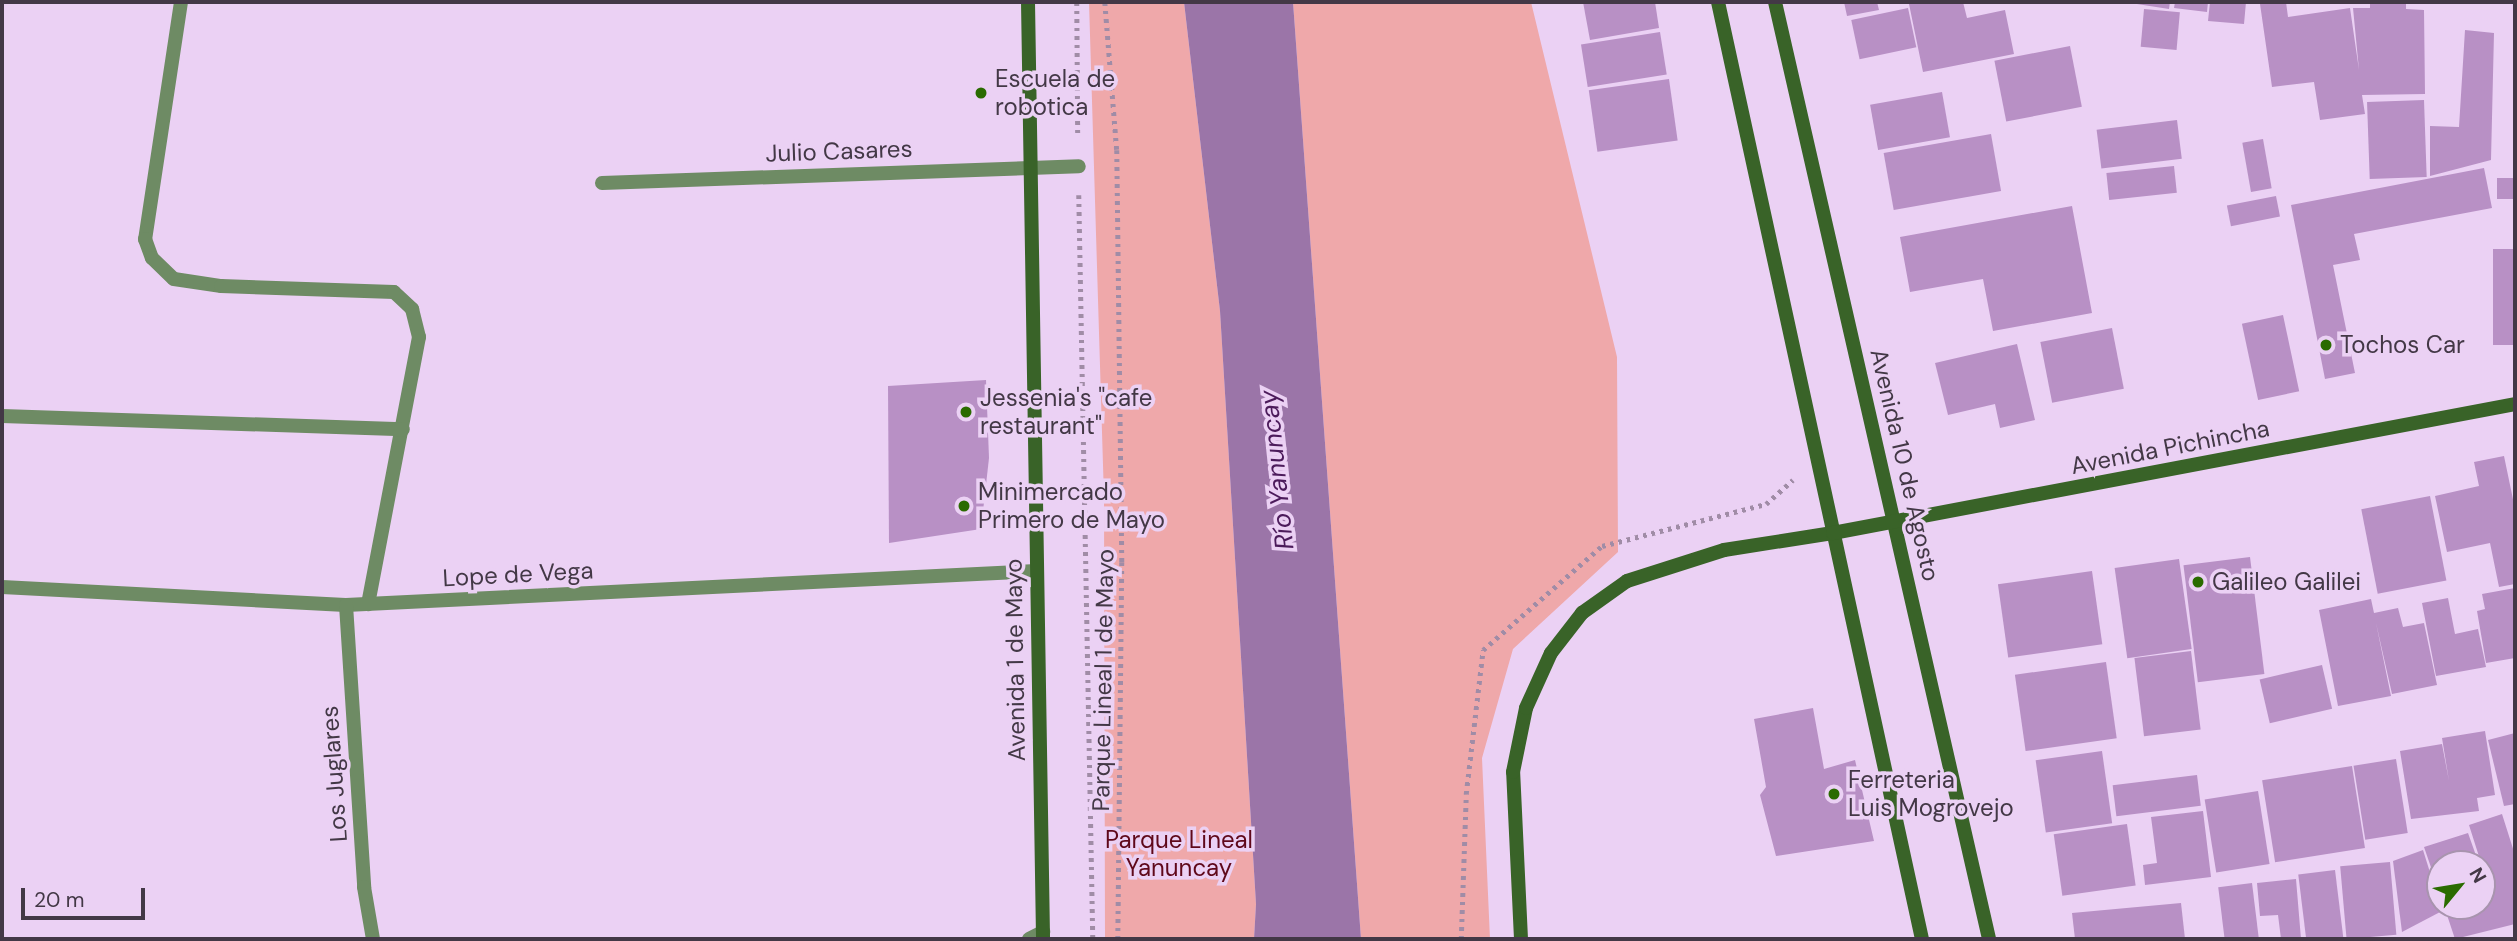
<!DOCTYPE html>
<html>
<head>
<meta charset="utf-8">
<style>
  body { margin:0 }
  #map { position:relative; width:2517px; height:941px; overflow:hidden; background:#ebd1f4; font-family:"DM Sans",sans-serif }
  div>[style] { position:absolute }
  .green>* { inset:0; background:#efa8aa }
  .water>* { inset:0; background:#9b75a8 }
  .building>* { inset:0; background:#b890c5; transform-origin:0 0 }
  .path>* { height:4.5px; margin-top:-2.25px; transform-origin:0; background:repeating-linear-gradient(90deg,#a08ca6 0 3.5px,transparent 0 8.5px) }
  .lane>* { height:14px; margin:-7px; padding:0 7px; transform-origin:7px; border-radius:7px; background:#6e8b64 }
  .street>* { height:14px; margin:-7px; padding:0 7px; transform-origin:7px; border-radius:7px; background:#6e8b64 }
  .secondary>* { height:14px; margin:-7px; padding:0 7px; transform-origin:7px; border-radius:7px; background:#396328 }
  .dots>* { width:19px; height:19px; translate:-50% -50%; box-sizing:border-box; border:4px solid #ebd1f4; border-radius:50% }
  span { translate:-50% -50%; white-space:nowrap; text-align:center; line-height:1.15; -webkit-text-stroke:7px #ebd1f4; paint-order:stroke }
  .poi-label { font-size:24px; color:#433846 }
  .left { translate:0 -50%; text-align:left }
  .street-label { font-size:24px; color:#433846 }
  .park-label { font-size:24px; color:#5f081a }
  .water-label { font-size:26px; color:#4c1b5b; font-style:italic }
  .frame { position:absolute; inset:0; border:4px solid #433846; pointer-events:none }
  .north { position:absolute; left:2426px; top:850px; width:70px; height:70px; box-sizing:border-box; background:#ebd1f4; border:2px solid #a894ae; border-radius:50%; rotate:60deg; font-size:19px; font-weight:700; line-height:28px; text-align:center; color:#433846 }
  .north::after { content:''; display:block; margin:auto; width:24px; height:32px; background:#2a6b00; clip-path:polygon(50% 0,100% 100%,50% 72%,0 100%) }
  .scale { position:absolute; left:21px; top:888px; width:124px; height:32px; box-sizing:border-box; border:4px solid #433846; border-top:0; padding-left:9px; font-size:21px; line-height:24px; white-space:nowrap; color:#433846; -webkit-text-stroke:5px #ebd1f4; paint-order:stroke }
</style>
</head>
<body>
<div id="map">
  <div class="green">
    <div style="clip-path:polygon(1089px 2px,1184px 2px,1220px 311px,1256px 904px,1254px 939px,1105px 939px,1104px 498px)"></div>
    <div style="clip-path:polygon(1293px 2px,1531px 2px,1617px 357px,1618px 552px,1513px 649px,1482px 758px,1490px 939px,1361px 939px)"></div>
  </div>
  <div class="water">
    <div style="clip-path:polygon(1184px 2px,1293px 2px,1361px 939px,1254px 939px,1256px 904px,1220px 311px)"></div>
  </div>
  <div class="building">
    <div style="clip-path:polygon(1583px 2px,1655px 2px,1659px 28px,1590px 40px)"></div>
    <div style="clip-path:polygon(1844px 2px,1877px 2px,1879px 10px,1847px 16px)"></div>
    <div style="clip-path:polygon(1920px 2px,1963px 2px,1967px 18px,2005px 10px,2014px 54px,1923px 72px,1909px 4px)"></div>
    <div style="clip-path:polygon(2124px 2px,2170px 2px,2169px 9px)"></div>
    <div style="clip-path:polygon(2175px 2px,2208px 2px,2207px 12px,2174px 8px)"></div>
    <div style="clip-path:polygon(2210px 2px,2246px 2px,2244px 24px,2208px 21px)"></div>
    <div style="clip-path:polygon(2286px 2px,2288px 17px,2350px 8px,2359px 70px,2353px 8px,2370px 8px,2370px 2px,2406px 2px,2406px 9px,2424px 10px,2425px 94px,2362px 95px,2365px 114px,2320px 120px,2314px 82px,2272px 87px,2260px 4px)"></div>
    <div style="left:1908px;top:8px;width:40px;height:58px;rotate:78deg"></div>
    <div style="left:2144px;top:9px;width:36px;height:38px;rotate:5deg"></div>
    <div style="clip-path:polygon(2465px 30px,2494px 33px,2491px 160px,2430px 176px,2430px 126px,2459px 127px)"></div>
    <div style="left:1660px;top:32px;width:43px;height:80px;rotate:81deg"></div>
    <div style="left:2070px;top:46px;width:62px;height:77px;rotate:79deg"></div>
    <div style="left:1669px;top:79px;width:62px;height:81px;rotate:82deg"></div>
    <div style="left:1942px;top:92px;width:46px;height:73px;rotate:80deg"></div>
    <div style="left:2424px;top:100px;width:77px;height:57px;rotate:88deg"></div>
    <div style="left:2177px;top:120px;width:39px;height:81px;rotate:83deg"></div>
    <div style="left:1991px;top:134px;width:58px;height:109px;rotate:80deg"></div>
    <div style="left:2263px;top:139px;width:50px;height:21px;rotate:80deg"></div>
    <div style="left:2174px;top:166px;width:27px;height:68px;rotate:84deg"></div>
    <div style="clip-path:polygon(2484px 168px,2492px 208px,2354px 234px,2360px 260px,2333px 265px,2355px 373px,2325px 379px,2291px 205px)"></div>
    <div style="left:2497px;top:178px;width:18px;height:21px"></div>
    <div style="left:2276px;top:196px;width:21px;height:50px;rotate:79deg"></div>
    <div style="clip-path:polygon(2072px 206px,2092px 313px,1993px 331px,1983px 279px,1910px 292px,1900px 237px)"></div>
    <div style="left:2515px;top:249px;width:96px;height:22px;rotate:90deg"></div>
    <div style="left:2283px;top:315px;width:78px;height:42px;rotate:78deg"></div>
    <div style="left:2112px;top:328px;width:62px;height:73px;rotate:79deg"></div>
    <div style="clip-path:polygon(2017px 344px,2035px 420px,2000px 428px,1995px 404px,1948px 415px,1935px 363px)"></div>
    <div style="clip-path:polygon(986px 380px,989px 458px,981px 529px,889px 543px,888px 386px)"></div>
    <div style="clip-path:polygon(2504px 456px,2515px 509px,2515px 584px,2499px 587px,2490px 543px,2447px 552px,2435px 496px,2479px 486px,2474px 462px)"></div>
    <div style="left:2430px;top:496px;width:86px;height:70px;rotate:79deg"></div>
    <div style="left:2250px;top:557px;width:118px;height:67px;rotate:83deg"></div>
    <div style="left:2179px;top:559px;width:91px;height:65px;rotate:82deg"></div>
    <div style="left:2092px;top:571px;width:74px;height:95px;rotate:82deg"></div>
    <div style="clip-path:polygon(2515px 588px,2515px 658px,2486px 663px,2477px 611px,2485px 609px,2482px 594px)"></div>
    <div style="clip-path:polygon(2448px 598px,2455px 634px,2478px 629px,2486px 667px,2436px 676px,2422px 603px)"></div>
    <div style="clip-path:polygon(2371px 599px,2374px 613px,2398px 608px,2403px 627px,2424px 623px,2437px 685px,2392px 694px,2376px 623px,2391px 696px,2338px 706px,2319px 610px)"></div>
    <div style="left:2191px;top:651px;width:79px;height:57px;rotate:83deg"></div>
    <div style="left:2106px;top:662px;width:77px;height:92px;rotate:82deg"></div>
    <div style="left:2322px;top:665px;width:45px;height:64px;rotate:77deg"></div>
    <div style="clip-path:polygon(1813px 708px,1824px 769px,1855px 760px,1874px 841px,1776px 856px,1760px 795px,1766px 787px,1754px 719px)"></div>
    <div style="clip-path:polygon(2485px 731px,2495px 795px,2477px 798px,2479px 811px,2411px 819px,2400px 751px,2442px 744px,2449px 781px,2442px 738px)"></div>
    <div style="clip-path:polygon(2515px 733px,2515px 804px,2504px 806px,2488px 740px)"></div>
    <div style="left:2102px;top:751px;width:73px;height:67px;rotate:82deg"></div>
    <div style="left:2396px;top:759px;width:75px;height:43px;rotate:81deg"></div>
    <div style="left:2352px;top:766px;width:83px;height:91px;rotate:81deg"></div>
    <div style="left:2197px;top:775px;width:31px;height:85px;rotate:83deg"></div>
    <div style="left:2258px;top:791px;width:74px;height:54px;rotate:81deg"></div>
    <div style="clip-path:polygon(2203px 811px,2211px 877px,2145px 885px,2143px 865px,2157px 863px,2151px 817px)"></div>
    <div style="clip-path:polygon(2502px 814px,2515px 855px,2515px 924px,2455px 939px,2444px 906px,2482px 906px,2482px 890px,2489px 888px,2469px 825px)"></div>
    <div style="left:2127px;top:824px;width:62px;height:74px;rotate:82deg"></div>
    <div style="clip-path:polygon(2468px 833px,2479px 864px,2440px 864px,2440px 877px,2435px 879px,2424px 847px)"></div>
    <div style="clip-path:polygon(2423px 850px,2442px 911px,2402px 932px,2393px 861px)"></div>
    <div style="left:2390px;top:862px;width:73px;height:50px;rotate:85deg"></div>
    <div style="left:2335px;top:870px;width:70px;height:37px;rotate:83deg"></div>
    <div style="clip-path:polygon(2296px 879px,2301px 939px,2281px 939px,2278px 915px,2260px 916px,2257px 883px)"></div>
    <div style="left:2252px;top:883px;width:56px;height:34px;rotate:83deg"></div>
    <div style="clip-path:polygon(2181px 903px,2185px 939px,2075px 939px,2072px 913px)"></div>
  </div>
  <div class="path">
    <div style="left:1077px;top:2px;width:135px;rotate:89.6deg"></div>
    <div style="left:1105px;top:2px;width:148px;rotate:85.4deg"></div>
    <div style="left:1117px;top:150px;width:412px;rotate:89.3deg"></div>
    <div style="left:1122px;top:562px;width:377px;rotate:90.6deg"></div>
    <div style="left:1079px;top:195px;width:744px;rotate:88.92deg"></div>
    <div style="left:1461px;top:939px;width:145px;rotate:-88deg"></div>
    <div style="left:1466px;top:794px;width:145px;rotate:-83.3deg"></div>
    <div style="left:1483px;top:650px;width:158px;rotate:-41.2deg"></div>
    <div style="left:1602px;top:546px;width:169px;rotate:-14.4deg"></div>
    <div style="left:1766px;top:504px;width:36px;rotate:-42deg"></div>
  </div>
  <div class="lane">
    <div style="left:181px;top:2px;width:240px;rotate:98.6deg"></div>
    <div style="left:145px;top:239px;width:20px;rotate:70deg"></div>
    <div style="left:152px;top:258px;width:30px;rotate:44deg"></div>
    <div style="left:174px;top:279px;width:48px;rotate:8.5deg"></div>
    <div style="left:221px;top:286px;width:173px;rotate:2deg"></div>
    <div style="left:394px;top:292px;width:25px;rotate:43deg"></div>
    <div style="left:412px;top:309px;width:29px;rotate:76deg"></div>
    <div style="left:419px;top:337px;width:272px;rotate:100.8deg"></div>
    <div style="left:2px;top:416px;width:401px;rotate:1.9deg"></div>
  </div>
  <div class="street">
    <div style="left:602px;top:183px;width:477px;rotate:-2deg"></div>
    <div style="left:2px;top:587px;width:344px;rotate:3deg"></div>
    <div style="left:346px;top:605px;width:691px;rotate:-2.82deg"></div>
    <div style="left:346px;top:605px;width:283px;rotate:86.3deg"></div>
    <div style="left:364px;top:887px;width:53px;rotate:80.2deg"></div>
    <div style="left:1029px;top:939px;width:16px;rotate:-27deg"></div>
  </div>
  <div class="secondary">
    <div style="left:1028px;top:2px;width:937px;rotate:89.08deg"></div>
    <div style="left:1718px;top:2px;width:959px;rotate:77.72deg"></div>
    <div style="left:1775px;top:2px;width:961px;rotate:77.13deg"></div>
    <div style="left:1521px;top:939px;width:167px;rotate:-92.7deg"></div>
    <div style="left:1513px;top:772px;width:65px;rotate:-78.5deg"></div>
    <div style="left:1526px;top:708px;width:60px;rotate:-65.6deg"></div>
    <div style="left:1551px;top:653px;width:51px;rotate:-52.2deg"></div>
    <div style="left:1582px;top:613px;width:55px;rotate:-35.4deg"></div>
    <div style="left:1627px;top:581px;width:102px;rotate:-17.7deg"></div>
    <div style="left:1724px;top:550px;width:110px;rotate:-8.9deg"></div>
    <div style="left:1833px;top:533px;width:694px;rotate:-10.71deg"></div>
  </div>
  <div class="dots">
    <div style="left:981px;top:93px;background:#2a6b00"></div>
    <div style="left:2326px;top:345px;background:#2a6b00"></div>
    <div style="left:966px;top:412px;background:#2a6b00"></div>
    <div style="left:964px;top:506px;background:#2a6b00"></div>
    <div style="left:2198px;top:582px;background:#2a6b00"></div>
    <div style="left:1834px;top:794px;background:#2a6b00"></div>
  </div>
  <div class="poi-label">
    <span class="left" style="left:995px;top:93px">Escuela de<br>robotica</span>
    <span class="left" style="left:2340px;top:345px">Tochos Car</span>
    <span class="left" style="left:980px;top:412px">Jessenia's "cafe<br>restaurant"</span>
    <span class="left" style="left:978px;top:506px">Minimercado<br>Primero de Mayo</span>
    <span class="left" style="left:2212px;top:582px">Galileo Galilei</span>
    <span class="left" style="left:1848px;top:794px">Ferreteria<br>Luis Mogrovejo</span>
  </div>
  <div class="street-label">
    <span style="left:839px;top:151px;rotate:-2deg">Julio Casares</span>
    <span style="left:2170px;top:447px;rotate:-11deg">Avenida Pichincha</span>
    <span style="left:1905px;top:465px;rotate:77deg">Avenida 10 de Agosto</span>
    <span style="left:518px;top:574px;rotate:-3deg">Lope de Vega</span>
    <span style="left:1015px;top:660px;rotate:-91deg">Avenida 1 de Mayo</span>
    <span style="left:1103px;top:680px;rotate:-89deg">Parque Lineal 1 de Mayo</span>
    <span style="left:334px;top:774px;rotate:-94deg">Los Juglares</span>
  </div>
  <div class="park-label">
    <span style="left:1179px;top:854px">Parque Lineal<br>Yanuncay</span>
  </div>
  <div class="water-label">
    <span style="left:1277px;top:470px;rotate:-96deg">Río Yanuncay</span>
  </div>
  <div class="frame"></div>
  <div class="north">N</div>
  <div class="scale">20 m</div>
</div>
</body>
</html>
